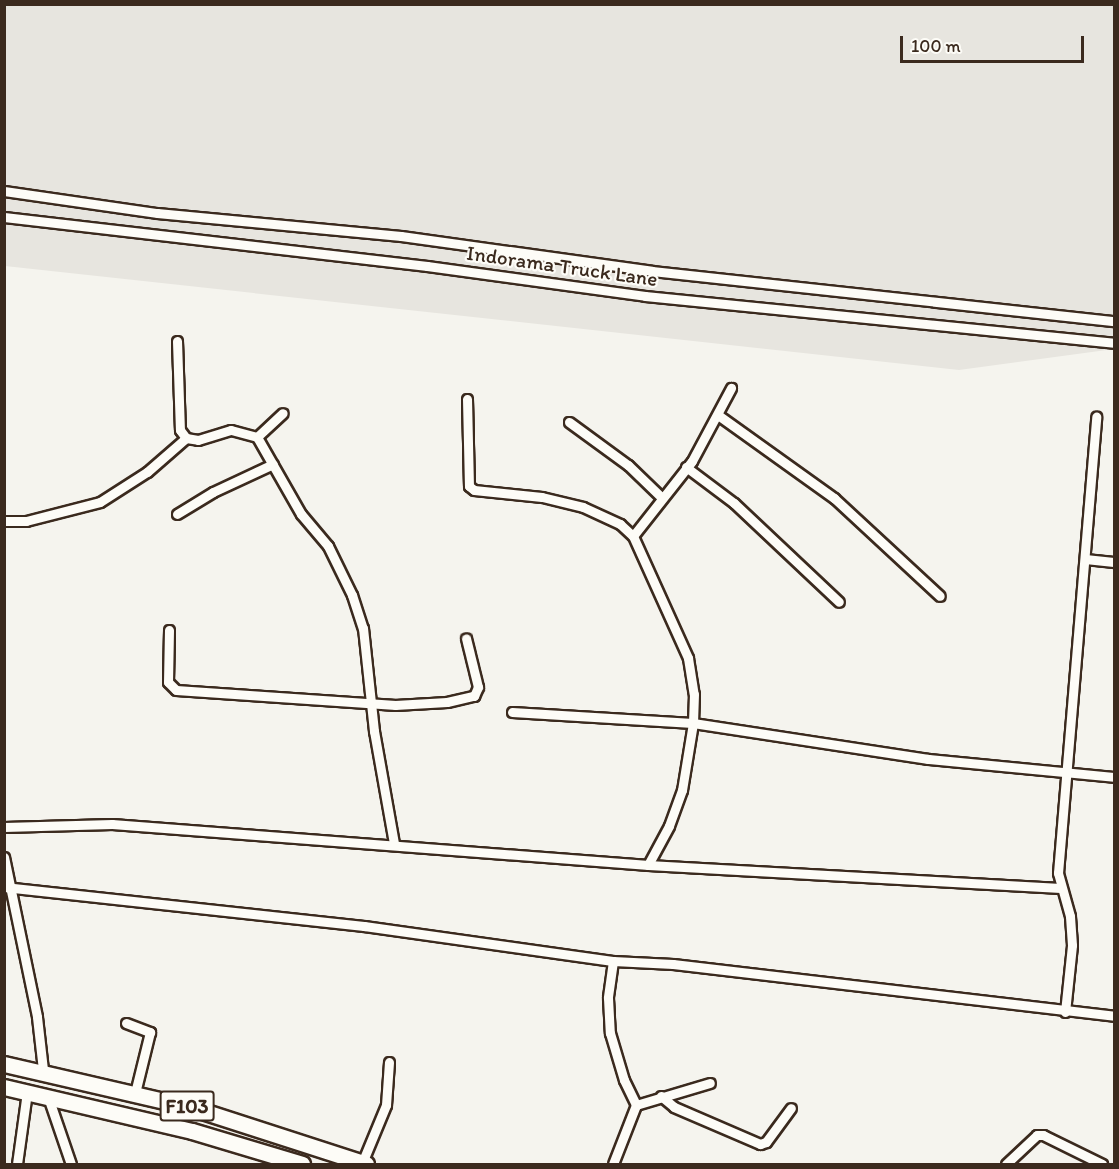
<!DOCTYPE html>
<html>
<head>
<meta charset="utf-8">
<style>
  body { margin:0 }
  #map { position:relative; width:1119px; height:1169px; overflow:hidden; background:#f5f4ee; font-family:Itim,sans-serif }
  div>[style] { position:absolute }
  .built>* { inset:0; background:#e7e5df }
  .roads { filter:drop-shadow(2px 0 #3b2a1e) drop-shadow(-2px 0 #3b2a1e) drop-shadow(0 2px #3b2a1e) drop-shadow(0 -2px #3b2a1e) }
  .street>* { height:9px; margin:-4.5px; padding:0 4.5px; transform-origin:4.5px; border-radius:4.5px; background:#fdfcf7 }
  .primary>* { height:15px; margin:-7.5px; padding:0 7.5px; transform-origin:7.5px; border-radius:7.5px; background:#fdfcf7 }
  span { translate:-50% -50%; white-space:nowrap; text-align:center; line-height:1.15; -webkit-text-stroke:4.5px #fdfcf7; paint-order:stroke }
  .shield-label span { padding:2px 4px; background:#fdfcf7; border:2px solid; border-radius:4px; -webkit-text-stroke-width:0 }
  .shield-label { font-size:20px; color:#3b2a1e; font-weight:700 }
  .street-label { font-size:21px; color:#3b2a1e }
  .frame { position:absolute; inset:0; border:6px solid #3b2a1e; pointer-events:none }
  .scale { position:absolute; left:900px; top:36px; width:184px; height:27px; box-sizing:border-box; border:3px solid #3b2a1e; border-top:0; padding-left:8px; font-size:18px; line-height:21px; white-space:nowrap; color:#3b2a1e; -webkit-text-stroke:4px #fdfcf7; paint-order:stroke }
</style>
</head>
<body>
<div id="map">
  <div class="built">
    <div style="clip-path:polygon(5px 5px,1114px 5px,1114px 349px,959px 370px,5px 266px)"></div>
  </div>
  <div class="roads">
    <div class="street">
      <div style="left:4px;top:191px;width:155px;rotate:8.2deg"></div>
      <div style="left:157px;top:213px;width:245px;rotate:5.4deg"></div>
      <div style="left:401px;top:236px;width:253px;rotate:7.9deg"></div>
      <div style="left:652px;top:271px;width:465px;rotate:6.2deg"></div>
      <div style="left:4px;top:217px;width:426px;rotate:6.6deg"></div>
      <div style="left:427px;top:266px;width:220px;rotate:7.8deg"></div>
      <div style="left:645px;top:296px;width:471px;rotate:5.7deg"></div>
      <div style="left:177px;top:341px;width:89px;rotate:88.1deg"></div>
      <div style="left:180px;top:430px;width:10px;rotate:53deg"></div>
      <div style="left:186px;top:438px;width:12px;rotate:9deg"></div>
      <div style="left:198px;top:440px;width:34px;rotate:-17deg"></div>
      <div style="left:231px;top:430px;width:27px;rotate:15deg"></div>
      <div style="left:257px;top:437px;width:89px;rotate:60.3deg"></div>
      <div style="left:301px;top:514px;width:42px;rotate:49.8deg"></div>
      <div style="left:328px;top:546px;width:55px;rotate:63.9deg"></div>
      <div style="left:352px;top:595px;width:35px;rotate:72deg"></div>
      <div style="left:363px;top:628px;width:104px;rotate:83.9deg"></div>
      <div style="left:374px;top:731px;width:114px;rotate:79.9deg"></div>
      <div style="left:467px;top:399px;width:87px;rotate:88.7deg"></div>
      <div style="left:469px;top:486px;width:6px;rotate:39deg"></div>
      <div style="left:474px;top:490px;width:68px;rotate:5.9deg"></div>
      <div style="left:542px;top:497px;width:42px;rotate:13.7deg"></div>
      <div style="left:583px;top:507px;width:41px;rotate:24.7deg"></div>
      <div style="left:620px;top:524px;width:18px;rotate:43deg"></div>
      <div style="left:633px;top:536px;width:134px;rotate:65.7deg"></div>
      <div style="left:688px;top:658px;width:36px;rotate:81deg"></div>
      <div style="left:694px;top:694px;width:29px;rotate:92deg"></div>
      <div style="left:693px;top:723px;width:68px;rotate:99.3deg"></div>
      <div style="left:682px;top:790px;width:38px;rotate:110deg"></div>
      <div style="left:669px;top:826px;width:44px;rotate:118.3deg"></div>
      <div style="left:718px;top:415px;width:143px;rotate:35.6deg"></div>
      <div style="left:834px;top:498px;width:144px;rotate:42.8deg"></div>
      <div style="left:569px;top:422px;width:73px;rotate:36.1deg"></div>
      <div style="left:628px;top:465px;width:45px;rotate:44.1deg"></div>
      <div style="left:257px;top:437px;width:35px;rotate:-43deg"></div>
      <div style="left:686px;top:467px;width:60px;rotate:36.9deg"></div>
      <div style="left:734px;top:503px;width:144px;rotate:43.3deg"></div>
      <div style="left:177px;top:514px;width:42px;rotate:-31.4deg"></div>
      <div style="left:213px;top:492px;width:66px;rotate:-25deg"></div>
      <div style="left:4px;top:521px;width:22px"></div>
      <div style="left:26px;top:521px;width:76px;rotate:-14.4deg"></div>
      <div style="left:100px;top:502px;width:56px;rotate:-32.6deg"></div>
      <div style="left:147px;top:472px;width:52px;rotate:-41.1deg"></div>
      <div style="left:633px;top:536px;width:95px;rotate:-51.8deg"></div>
      <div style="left:692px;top:461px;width:83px;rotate:-61.9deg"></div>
      <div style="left:1085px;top:559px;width:29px;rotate:6deg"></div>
      <div style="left:169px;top:630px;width:52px;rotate:91.1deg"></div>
      <div style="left:168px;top:682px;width:11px;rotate:45deg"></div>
      <div style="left:176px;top:690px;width:220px;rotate:3.9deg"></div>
      <div style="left:395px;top:705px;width:52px;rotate:-3.3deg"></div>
      <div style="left:447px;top:702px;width:28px;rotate:-13deg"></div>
      <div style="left:474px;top:696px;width:10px;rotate:-66deg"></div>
      <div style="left:478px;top:687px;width:50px;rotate:-103.8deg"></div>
      <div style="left:512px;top:712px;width:181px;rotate:3.5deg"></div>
      <div style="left:693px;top:723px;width:238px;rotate:8.7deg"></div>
      <div style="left:928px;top:759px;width:187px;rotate:5.5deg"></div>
      <div style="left:4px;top:827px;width:108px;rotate:-1.6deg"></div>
      <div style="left:112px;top:824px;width:538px;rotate:4.37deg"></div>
      <div style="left:648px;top:865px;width:413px;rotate:3.2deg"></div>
      <div style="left:4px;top:857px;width:163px;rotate:78.3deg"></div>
      <div style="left:37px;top:1017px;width:53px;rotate:83.5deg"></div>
      <div style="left:4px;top:887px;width:362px;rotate:6.2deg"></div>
      <div style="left:364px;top:926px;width:251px;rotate:8deg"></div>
      <div style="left:613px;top:961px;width:60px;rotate:2.9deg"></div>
      <div style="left:673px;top:964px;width:444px;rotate:6.7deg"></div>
      <div style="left:613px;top:961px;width:37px;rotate:98deg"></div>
      <div style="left:608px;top:998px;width:35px;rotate:87deg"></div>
      <div style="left:610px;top:1033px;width:49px;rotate:73.4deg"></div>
      <div style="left:624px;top:1080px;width:28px;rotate:64deg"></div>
      <div style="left:636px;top:1105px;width:63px;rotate:111.3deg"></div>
      <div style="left:1065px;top:1012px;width:67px;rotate:-84deg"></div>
      <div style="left:1072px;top:945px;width:29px;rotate:-94deg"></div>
      <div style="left:1070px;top:916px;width:45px;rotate:-105.6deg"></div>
      <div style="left:1058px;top:873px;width:458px;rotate:-85.2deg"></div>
      <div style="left:126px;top:1023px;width:26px;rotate:21deg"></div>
      <div style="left:150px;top:1032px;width:63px;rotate:103.8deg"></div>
      <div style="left:661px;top:1096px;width:17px;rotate:40deg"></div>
      <div style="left:674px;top:1107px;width:94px;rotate:23.3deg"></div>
      <div style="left:760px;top:1144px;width:6px;rotate:-18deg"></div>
      <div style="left:766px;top:1142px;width:42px;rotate:-53.7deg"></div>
      <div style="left:48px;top:1097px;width:71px;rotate:71.1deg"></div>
      <div style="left:636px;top:1105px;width:77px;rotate:-16.6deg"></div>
      <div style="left:362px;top:1163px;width:63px;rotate:-67.5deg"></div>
      <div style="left:386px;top:1105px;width:43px;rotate:-86deg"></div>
      <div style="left:17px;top:1164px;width:73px;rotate:-82.1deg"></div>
      <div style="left:1006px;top:1164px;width:42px;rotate:-43.1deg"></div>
      <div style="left:1037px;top:1135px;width:6px"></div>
      <div style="left:1043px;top:1135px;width:66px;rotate:26.2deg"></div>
    </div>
    <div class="primary">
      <div style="left:4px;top:1064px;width:191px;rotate:13deg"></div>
      <div style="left:190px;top:1107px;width:185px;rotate:17.9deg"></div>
      <div style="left:4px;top:1087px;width:193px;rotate:13.2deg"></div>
      <div style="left:192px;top:1131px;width:115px;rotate:16.7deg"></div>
    </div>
  </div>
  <div class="shield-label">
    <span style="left:187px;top:1106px">F103</span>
  </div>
  <div class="street-label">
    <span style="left:562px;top:266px;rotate:8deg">Indorama Truck Lane</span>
  </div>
  <div class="frame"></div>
  <div class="scale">100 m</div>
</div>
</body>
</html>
